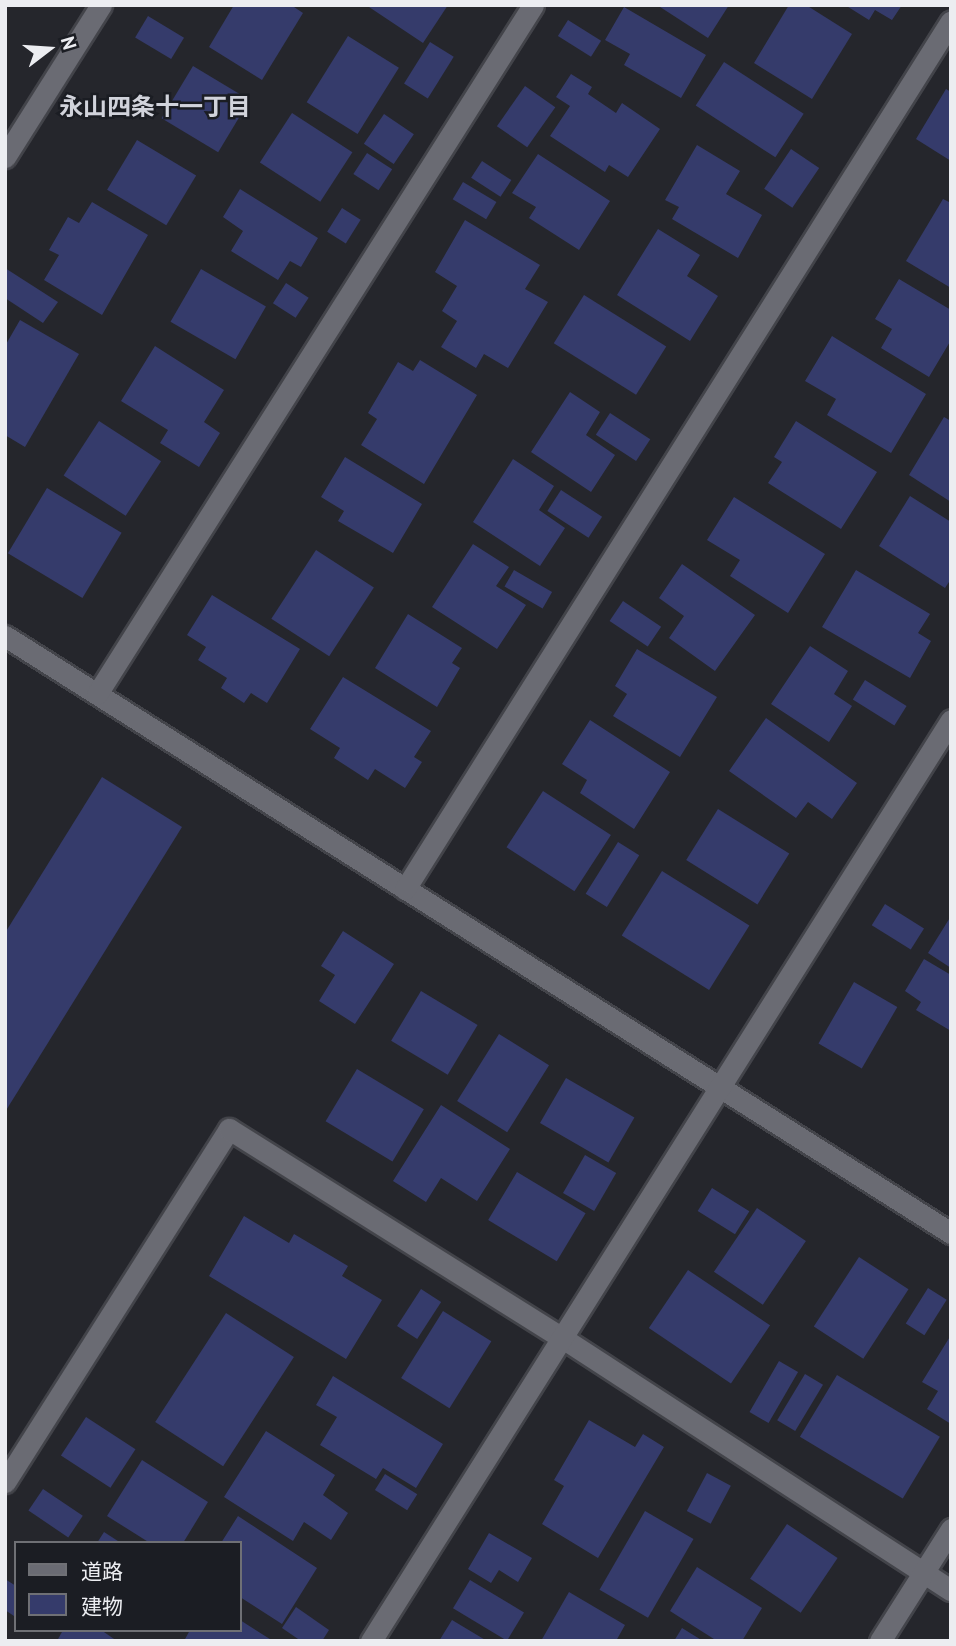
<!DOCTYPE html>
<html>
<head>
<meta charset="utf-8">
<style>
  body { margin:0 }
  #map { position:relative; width:956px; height:1646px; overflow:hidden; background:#25262c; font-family:"PT Sans","Noto Sans JP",sans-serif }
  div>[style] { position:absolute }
  .building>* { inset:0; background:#353b6b; transform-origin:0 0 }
  .roads { filter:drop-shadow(2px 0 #43444a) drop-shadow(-2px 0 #43444a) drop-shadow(0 2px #43444a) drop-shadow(0 -2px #43444a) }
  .minor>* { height:21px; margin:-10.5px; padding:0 10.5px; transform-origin:10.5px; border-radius:10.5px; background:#6a6b73 }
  span { translate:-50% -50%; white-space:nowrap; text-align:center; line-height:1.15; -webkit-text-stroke:5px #1b1d23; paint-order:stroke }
  .neighbourhood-label { font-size:24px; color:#d1d3db; font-weight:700 }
  .frame { position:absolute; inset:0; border:7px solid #ecedf1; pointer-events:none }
  .legend { position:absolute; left:14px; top:1541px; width:228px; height:91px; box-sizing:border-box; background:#1b1d23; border:2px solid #6f7075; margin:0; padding:9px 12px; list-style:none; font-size:21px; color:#ecedf1 }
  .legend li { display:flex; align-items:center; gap:14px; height:35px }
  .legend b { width:35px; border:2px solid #6f7075 }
  .north { position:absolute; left:14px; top:14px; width:70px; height:70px; -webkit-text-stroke:5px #1b1d23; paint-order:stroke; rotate:73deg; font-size:19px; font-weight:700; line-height:28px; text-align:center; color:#ecedf1 }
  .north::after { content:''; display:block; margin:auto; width:24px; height:32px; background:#ecedf1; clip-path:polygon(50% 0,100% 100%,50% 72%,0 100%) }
</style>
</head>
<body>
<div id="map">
  <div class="building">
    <div style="clip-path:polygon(234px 5px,291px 5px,303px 13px,262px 80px,209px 47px)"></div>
    <div style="clip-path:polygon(366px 5px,448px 5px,423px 43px)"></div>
    <div style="clip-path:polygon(657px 5px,729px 5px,708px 38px)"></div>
    <div style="clip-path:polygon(789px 5px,806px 5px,852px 34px,812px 99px,754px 63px)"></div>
    <div style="clip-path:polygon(845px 5px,902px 5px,892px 20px,875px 10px,869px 20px)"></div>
    <div style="clip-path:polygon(624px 7px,706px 55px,681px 98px,624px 65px,630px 54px,605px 40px)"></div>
    <div style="left:148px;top:16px;width:42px;height:25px;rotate:31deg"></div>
    <div style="left:568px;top:20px;width:39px;height:19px;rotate:32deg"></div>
    <div style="left:348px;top:36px;width:60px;height:78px;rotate:32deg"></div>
    <div style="left:430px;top:42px;width:28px;height:49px;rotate:32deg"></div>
    <div style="left:724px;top:62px;width:95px;height:52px;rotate:33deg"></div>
    <div style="left:193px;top:66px;width:66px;height:61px;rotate:31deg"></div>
    <div style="clip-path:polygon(571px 74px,592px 87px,588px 94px,616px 113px,622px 103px,660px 129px,628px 177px,609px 165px,605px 172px,550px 136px,570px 106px,556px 97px)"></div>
    <div style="left:525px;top:86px;width:37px;height:49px;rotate:35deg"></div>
    <div style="clip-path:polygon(946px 89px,951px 92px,951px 161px,916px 139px)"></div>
    <div style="left:292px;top:113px;width:72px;height:59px;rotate:33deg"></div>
    <div style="left:384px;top:114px;width:36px;height:36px;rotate:34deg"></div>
    <div style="left:137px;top:140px;width:69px;height:58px;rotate:31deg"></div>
    <div style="clip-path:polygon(697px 145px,740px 171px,726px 194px,762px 215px,738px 258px,672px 219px,679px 207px,665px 200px)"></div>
    <div style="left:791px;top:149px;width:34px;height:48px;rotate:34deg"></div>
    <div style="left:367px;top:153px;width:30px;height:25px;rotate:33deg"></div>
    <div style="clip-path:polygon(538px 154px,610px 201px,579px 250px,529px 218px,536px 207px,512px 193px)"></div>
    <div style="left:482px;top:161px;width:35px;height:20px;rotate:33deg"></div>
    <div style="left:463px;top:182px;width:39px;height:20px;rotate:31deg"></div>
    <div style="clip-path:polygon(240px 189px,318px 238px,301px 267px,290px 261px,278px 280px,231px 251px,243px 231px,223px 217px)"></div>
    <div style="clip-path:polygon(943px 199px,951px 203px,951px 288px,906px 261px)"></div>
    <div style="clip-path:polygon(92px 202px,148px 235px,102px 315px,44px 280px,59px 255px,49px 250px,68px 217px,79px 223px)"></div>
    <div style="left:342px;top:208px;width:22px;height:28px;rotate:32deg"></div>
    <div style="clip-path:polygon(465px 220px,540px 265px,525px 289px,548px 302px,508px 368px,484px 354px,476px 368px,441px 347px,457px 321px,442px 311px,457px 286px,435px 272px)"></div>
    <div style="clip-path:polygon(658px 229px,700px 255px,687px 276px,718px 296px,690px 341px,617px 295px)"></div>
    <div style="clip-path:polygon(5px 268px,58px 302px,43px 323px,5px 298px)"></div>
    <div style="left:201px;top:269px;width:75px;height:61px;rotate:30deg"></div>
    <div style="clip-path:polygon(899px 279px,951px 310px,951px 340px,929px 377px,881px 348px,892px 329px,875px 319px)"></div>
    <div style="left:286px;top:283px;width:27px;height:24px;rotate:33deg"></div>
    <div style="left:584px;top:295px;width:97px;height:57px;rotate:32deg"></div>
    <div style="clip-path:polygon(20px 320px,79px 354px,25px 447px,5px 435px,5px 346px)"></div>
    <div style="clip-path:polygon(832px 336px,926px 394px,891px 453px,827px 415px,836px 399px,805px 381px)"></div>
    <div style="clip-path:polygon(155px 346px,224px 390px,204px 422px,220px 433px,199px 467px,160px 443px,168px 430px,121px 401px)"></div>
    <div style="clip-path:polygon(420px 360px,477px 395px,424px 484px,361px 445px,377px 419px,368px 413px,398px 362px,413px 371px)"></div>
    <div style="clip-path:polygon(570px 392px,600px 412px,586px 435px,615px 455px,591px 492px,531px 452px)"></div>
    <div style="left:610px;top:413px;width:48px;height:26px;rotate:33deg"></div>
    <div style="clip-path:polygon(944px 417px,951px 421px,951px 502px,909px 475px)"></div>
    <div style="left:99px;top:421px;width:74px;height:65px;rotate:33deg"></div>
    <div style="clip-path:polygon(796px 421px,877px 472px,841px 529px,768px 483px,782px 462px,774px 457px)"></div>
    <div style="clip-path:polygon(345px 457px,422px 504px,393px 553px,338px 521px,344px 511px,321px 497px)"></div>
    <div style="clip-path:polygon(513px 459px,554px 486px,539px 510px,565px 528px,540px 566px,473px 522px)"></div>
    <div style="left:47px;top:488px;width:87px;height:76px;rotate:31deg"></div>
    <div style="left:561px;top:490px;width:49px;height:25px;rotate:33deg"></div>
    <div style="clip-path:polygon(910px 496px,951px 522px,951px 579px,945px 588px,879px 546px)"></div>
    <div style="clip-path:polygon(734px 497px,825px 554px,788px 613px,730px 576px,740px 560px,707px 540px)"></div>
    <div style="clip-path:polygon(473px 544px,509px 567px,496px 586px,526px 605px,497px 649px,432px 607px)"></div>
    <div style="left:316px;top:550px;width:69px;height:82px;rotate:33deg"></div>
    <div style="clip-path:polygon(682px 564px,755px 615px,715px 671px,669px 638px,684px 616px,659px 598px)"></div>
    <div style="left:514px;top:570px;width:44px;height:19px;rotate:30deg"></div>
    <div style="clip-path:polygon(856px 570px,930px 614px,918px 633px,931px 641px,910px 678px,822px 627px)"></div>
    <div style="clip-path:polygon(212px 595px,300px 649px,267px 703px,251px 693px,244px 703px,221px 688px,227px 678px,198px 660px,206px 647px,187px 635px)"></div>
    <div style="left:623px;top:601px;width:46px;height:24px;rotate:34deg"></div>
    <div style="clip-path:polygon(408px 614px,462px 648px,452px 663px,460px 668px,437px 707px,375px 668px)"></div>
    <div style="clip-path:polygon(810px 646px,848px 671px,834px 694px,852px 706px,829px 742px,771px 704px)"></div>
    <div style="clip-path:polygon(637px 649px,717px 697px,680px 757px,613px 716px,627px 694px,615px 686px)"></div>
    <div style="clip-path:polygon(343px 677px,431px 731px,414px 757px,422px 762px,405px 788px,375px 769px,368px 780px,334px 758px,340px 748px,310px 729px)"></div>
    <div style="left:865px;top:680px;width:49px;height:23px;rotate:32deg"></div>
    <div style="clip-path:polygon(766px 718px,857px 783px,832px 819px,808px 802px,796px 818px,729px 771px)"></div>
    <div style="clip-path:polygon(590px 720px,670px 772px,634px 829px,580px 793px,587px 780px,562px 764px)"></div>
    <div style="clip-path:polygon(102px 777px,182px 827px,5px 1112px,5px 933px)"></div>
    <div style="left:543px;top:791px;width:81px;height:67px;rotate:33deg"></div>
    <div style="left:718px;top:809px;width:84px;height:60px;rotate:32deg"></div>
    <div style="left:618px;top:842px;width:25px;height:61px;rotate:32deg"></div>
    <div style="left:662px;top:871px;width:103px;height:76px;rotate:32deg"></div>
    <div style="left:885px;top:904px;width:46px;height:25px;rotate:32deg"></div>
    <div style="clip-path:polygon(951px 916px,951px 968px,928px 953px)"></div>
    <div style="clip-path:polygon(343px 931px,394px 964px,355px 1024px,319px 1001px,335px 975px,321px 966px)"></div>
    <div style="clip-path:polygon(924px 959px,951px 975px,951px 1031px,916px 1010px,921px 1002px,905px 991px)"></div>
    <div style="left:854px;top:982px;width:50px;height:71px;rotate:30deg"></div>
    <div style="left:421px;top:991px;width:66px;height:58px;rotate:31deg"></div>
    <div style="left:499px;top:1034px;width:59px;height:79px;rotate:32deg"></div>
    <div style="left:357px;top:1069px;width:78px;height:61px;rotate:31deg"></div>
    <div style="left:566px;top:1078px;width:79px;height:52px;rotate:30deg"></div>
    <div style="clip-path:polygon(441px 1105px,510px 1149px,477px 1201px,441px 1178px,426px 1202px,393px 1181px)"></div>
    <div style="left:585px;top:1155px;width:36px;height:44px;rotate:30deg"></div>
    <div style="left:517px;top:1172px;width:80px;height:56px;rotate:31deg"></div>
    <div style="left:712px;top:1188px;width:44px;height:27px;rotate:32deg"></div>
    <div style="left:757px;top:1208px;width:59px;height:77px;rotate:34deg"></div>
    <div style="clip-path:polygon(244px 1216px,289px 1243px,294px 1234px,348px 1266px,342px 1276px,382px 1300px,346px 1359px,209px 1276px)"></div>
    <div style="left:859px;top:1257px;width:59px;height:83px;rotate:33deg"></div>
    <div style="left:688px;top:1270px;width:99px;height:70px;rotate:34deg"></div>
    <div style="left:928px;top:1288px;width:22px;height:42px;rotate:32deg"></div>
    <div style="left:421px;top:1289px;width:24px;height:44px;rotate:33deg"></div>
    <div style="left:443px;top:1311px;width:57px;height:79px;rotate:32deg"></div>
    <div style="left:226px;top:1313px;width:81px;height:130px;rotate:33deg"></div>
    <div style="clip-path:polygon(951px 1335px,951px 1424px,927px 1409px,938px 1391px,922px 1382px)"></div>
    <div style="left:779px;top:1361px;width:22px;height:59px;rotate:30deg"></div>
    <div style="left:805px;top:1374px;width:21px;height:54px;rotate:31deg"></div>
    <div style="left:837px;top:1375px;width:120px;height:72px;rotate:31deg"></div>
    <div style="clip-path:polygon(333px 1376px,443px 1444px,416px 1488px,383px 1468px,376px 1479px,320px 1445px,337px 1417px,316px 1405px)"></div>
    <div style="left:86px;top:1417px;width:59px;height:46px;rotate:33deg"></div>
    <div style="clip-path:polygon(589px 1420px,635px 1447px,643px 1434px,664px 1447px,598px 1558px,542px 1524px,564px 1486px,554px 1480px)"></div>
    <div style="clip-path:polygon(266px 1431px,335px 1475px,323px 1495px,348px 1513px,331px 1540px,304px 1522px,293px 1541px,224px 1497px)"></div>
    <div style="clip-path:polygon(142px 1460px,208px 1502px,183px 1543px,150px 1543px,107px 1516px)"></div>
    <div style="left:707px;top:1473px;width:27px;height:43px;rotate:28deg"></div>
    <div style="left:385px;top:1474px;width:38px;height:19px;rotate:32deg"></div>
    <div style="left:43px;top:1489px;width:48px;height:26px;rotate:34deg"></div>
    <div style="left:645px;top:1511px;width:56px;height:91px;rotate:30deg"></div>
    <div style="clip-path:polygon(238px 1516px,317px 1568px,282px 1624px,240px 1597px,240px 1543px,221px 1543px)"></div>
    <div style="left:787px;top:1524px;width:61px;height:66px;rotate:34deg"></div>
    <div style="clip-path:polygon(104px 1532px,121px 1543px,97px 1543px)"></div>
    <div style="clip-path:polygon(489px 1533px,532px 1558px,518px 1582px,499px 1570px,491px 1583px,468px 1569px)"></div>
    <div style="clip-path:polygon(697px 1567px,762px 1608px,742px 1641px,717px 1641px,670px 1611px)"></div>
    <div style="clip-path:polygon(5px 1579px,16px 1586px,14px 1616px,5px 1610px)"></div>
    <div style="left:470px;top:1580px;width:63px;height:33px;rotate:31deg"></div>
    <div style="clip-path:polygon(569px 1592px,625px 1625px,616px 1641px,541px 1641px)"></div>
    <div style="clip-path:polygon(296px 1607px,329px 1630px,322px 1641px,301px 1641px,282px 1628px)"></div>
    <div style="clip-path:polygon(240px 1620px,273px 1641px,184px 1641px,190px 1630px,240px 1630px)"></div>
    <div style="clip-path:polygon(452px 1620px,487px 1641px,439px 1641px)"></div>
    <div style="clip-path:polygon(682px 1628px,703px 1641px,674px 1641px)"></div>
    <div style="clip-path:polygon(63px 1630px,101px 1630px,117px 1641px,57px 1641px)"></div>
  </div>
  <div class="roads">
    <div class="minor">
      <div style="left:5px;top:157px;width:180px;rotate:-57.7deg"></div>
      <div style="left:5px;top:636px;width:1119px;rotate:32.26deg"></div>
      <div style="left:97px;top:694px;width:815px;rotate:-57.67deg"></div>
      <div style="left:405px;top:889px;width:1025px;rotate:-57.83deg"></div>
      <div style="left:5px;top:1482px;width:418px;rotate:-57.6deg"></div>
      <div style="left:229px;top:1129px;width:395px;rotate:32.1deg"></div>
      <div style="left:564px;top:1339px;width:461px;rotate:33deg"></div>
      <div style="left:371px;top:1641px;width:1088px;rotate:-57.8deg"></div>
      <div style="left:880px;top:1641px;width:133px;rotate:-57.6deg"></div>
    </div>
  </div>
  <div class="neighbourhood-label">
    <span style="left:155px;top:107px">永山四条十一丁目</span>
  </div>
  <div class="frame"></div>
  <ul class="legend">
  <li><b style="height:9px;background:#6a6b73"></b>道路</li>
  <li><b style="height:19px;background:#353b6b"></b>建物</li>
  </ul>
  <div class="north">N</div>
</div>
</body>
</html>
